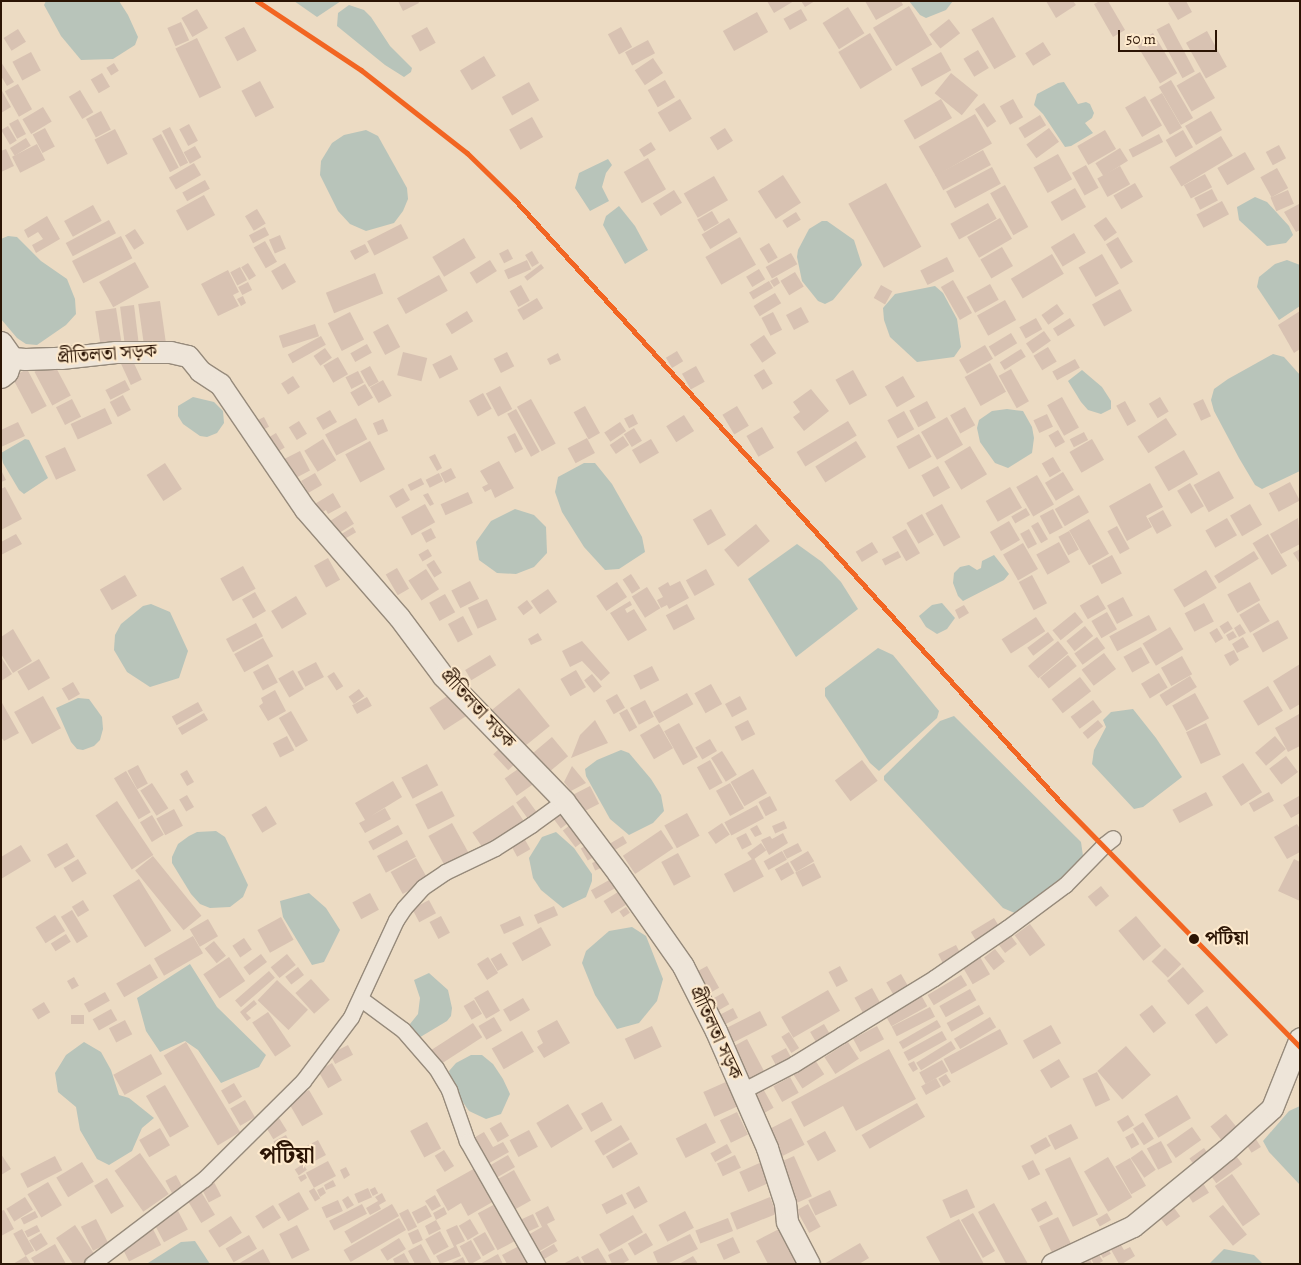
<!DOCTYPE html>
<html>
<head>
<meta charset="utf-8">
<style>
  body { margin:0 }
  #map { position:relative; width:1301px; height:1265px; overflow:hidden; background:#ecdbc3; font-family:Alegreya,"Noto Serif Bengali",serif }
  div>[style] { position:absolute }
  .water>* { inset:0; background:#b8c4ba }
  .building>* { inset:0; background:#d8c2b2; transform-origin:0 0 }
  .roads { filter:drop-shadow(1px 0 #968a7b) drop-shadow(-1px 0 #968a7b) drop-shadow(0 1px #968a7b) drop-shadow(0 -1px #968a7b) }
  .street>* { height:15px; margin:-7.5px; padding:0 7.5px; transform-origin:7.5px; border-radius:7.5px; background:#eee5d9 }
  .secondary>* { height:21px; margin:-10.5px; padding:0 10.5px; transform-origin:10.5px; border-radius:10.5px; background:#eee5d9 }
  .rail-1>* { height:5px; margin:-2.5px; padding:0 2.5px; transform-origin:2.5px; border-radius:2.5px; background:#f26522 }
  .dots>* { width:14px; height:14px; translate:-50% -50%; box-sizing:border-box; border:2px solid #feeacd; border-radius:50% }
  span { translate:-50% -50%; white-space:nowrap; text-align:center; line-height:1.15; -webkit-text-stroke:4px #feeacd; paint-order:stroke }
  .street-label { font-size:19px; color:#2b1404 }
  .stop-label { font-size:19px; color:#2b1404; font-weight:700 }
  .left { translate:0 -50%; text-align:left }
  .district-label { font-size:24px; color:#2b1404; font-weight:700 }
  .frame { position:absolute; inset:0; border:2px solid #2b1404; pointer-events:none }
  .scale { position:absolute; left:1118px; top:30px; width:99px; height:22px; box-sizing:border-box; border:2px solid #2b1404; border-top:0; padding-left:6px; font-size:15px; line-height:18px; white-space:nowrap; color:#2b1404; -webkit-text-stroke:4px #feeacd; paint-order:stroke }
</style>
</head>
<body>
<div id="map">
  <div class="water">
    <div style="clip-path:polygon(46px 1px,119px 1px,128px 15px,138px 37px,135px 45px,113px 59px,81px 60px,61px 36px,44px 5px)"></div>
    <div style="clip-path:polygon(294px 1px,341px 1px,317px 17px)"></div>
    <div style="clip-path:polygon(909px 1px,953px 1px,946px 10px,926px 18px,920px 15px)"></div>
    <div style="clip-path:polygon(349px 5px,364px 10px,371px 17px,390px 46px,412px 68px,411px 72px,404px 77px,385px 65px,337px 26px,338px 13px)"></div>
    <div style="clip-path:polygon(1064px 82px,1078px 104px,1086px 102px,1090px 104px,1094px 113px,1092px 118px,1085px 123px,1093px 133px,1071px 146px,1065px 147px,1043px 114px,1034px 105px,1037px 94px,1058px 83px)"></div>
    <div style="clip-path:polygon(366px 130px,378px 136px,407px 188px,408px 199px,403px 211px,394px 223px,366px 231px,350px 224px,338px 211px,320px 175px,321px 161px,332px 143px,344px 135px)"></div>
    <div style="clip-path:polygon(608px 159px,612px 165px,606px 173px,602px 187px,609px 201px,590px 211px,575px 188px,579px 173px)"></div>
    <div style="clip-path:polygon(1255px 197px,1267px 202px,1289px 226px,1293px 235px,1286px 243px,1267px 246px,1239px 220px,1237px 207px)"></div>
    <div style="clip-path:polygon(619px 206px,635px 226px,648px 250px,625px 264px,603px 225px,606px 216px)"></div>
    <div style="clip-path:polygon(822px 221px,827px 221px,854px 240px,862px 265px,833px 300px,825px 304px,818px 301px,802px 281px,797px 257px,798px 250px,809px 229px)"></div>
    <div style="clip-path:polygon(8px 236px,17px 237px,41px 261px,67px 279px,75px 299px,76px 314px,66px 325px,37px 345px,26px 344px,17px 338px,1px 319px,1px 239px)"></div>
    <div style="clip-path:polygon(1287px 260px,1300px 265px,1300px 306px,1279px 320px,1257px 287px,1259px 277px,1275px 264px)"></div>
    <div style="clip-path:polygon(935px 286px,943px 293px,957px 319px,961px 347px,954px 357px,917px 362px,890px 337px,884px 320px,883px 308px,895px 294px)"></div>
    <div style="clip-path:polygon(1273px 354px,1284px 357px,1300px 375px,1300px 471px,1262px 489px,1255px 485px,1239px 458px,1214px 411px,1211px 400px,1214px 389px,1228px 379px)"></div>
    <div style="clip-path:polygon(1082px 370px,1102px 387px,1111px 401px,1111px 409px,1101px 414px,1088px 410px,1081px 402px,1068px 381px)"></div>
    <div style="clip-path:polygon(193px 397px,214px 402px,223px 411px,224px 423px,217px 433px,207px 437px,200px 436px,183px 424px,178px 416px,178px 406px)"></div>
    <div style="clip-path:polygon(1007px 409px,1023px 411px,1032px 427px,1034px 438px,1032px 453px,1008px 468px,995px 463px,980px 442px,977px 428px,979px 420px,992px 411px)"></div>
    <div style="clip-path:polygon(25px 439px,29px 440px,48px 478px,24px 494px,19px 490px,3px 463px,1px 453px)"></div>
    <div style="clip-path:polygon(584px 463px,595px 463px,612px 484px,642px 537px,645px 552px,619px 569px,605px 570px,584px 547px,562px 512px,555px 492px,558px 477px)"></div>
    <div style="clip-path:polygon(515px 509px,534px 515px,546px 527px,547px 553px,534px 567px,516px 574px,497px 573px,479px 560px,476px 542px,491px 521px)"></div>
    <div style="clip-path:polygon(797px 544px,822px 562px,841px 582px,858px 609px,796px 657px,748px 579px)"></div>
    <div style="clip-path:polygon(994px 555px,1009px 574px,1004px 580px,963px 601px,958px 596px,953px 583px,954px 573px,960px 567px,969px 565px,977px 570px,981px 568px,982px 561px)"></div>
    <div style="clip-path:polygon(942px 603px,955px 618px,947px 629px,937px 634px,926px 627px,919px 616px,932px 605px)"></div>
    <div style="clip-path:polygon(151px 604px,170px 612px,188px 651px,179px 678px,150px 687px,127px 672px,114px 650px,115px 635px,121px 624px,143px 606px)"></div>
    <div style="clip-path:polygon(878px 648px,893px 655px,939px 711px,937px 718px,879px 771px,870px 763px,825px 696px,825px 688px)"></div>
    <div style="clip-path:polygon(78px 698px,89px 699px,102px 717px,103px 729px,100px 740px,94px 746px,83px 750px,77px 749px,71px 742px,56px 708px)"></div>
    <div style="clip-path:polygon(1133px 709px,1156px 738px,1182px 777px,1143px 807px,1134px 809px,1092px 764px,1094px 750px,1106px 727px,1103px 720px,1111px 712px)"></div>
    <div style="clip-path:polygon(954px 716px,1081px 842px,1083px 856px,1059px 883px,1017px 914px,1003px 908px,884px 780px,884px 776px,940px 721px)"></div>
    <div style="clip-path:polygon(621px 750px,629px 753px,651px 779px,661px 795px,664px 811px,653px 823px,629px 835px,610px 819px,586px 776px,585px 769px,597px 760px)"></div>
    <div style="clip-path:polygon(216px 831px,225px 837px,248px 885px,243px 897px,230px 907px,210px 908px,200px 904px,191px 894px,172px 863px,172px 857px,178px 844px,189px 836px,197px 832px)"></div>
    <div style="clip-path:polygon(556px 832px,574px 848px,592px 874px,592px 881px,586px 897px,563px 908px,541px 890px,533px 878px,529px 858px,542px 837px)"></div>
    <div style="clip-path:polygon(309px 893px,326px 908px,340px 930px,324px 962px,312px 965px,283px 917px,280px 901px)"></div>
    <div style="clip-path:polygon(632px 927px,646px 936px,663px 979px,657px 1001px,639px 1023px,617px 1029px,595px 995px,582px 963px,586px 951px,609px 931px)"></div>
    <div style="clip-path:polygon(190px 964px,217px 1007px,266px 1055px,259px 1067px,221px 1083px,198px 1050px,185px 1041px,160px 1052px,146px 1031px,137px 998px)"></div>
    <div style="clip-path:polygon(429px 973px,448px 990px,452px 1008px,451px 1016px,447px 1021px,417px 1039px,410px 1024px,418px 1014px,420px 998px,414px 980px)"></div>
    <div style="clip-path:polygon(84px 1042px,101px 1052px,111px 1070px,119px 1095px,129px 1098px,154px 1118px,142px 1128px,132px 1151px,109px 1165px,97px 1159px,80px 1130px,76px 1107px,58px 1092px,55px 1073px,66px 1055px)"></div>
    <div style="clip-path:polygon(471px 1055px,482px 1055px,493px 1064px,503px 1079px,510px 1094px,501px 1114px,486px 1119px,469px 1111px,455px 1091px,449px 1071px,456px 1063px)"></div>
    <div style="clip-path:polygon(1300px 1106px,1300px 1185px,1269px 1152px,1263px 1141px,1289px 1111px)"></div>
    <div style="clip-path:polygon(195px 1241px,210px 1264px,148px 1263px,181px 1242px)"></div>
    <div style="clip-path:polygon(1224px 1249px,1254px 1255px,1263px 1264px,1209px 1264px)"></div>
  </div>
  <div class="building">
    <div style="clip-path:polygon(398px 1px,418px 1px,419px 3px,403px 11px)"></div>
    <div style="clip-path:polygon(767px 1px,794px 1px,774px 13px)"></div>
    <div style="clip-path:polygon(801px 1px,815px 1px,805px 7px)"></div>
    <div style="clip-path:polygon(865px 1px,901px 1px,903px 5px,876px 20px)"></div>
    <div style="clip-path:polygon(1046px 1px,1073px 1px,1076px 5px,1056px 18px)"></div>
    <div style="clip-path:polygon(1100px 1px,1108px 1px,1125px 30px,1113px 37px,1094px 4px)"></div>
    <div style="clip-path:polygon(1172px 1px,1186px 1px,1192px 12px,1178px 20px,1168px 3px)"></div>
    <div style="left:909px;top:6px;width:45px;height:42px;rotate:59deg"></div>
    <div style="left:848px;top:7px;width:31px;height:30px;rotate:58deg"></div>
    <div style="left:197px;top:9px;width:22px;height:18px;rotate:60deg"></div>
    <div style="left:801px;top:9px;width:13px;height:20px;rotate:61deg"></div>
    <div style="left:757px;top:12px;width:23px;height:39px;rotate:61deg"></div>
    <div style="left:993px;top:17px;width:46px;height:25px;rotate:60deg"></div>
    <div style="left:949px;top:19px;width:18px;height:25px;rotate:52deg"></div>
    <div style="left:181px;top:22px;width:20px;height:15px;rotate:66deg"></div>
    <div style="left:1169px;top:23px;width:55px;height:14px;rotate:62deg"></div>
    <div style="left:244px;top:27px;width:27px;height:22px;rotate:62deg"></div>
    <div style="left:427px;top:27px;width:18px;height:18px;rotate:61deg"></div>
    <div style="left:621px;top:27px;width:23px;height:15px;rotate:61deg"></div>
    <div style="left:18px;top:29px;width:15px;height:17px;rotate:58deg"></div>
    <div style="left:1207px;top:31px;width:41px;height:24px;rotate:61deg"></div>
    <div style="left:870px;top:33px;width:43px;height:37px;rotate:59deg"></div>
    <div style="left:1153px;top:33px;width:47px;height:20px;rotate:59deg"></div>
    <div style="left:197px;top:38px;width:55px;height:24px;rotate:64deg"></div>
    <div style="left:648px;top:40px;width:15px;height:26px;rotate:62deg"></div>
    <div style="left:1043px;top:42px;width:15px;height:21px;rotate:58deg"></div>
    <div style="left:978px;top:50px;width:21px;height:17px;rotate:59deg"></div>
    <div style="left:31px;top:52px;width:21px;height:21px;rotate:62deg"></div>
    <div style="left:941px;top:52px;width:21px;height:34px;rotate:61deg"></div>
    <div style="left:484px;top:56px;width:23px;height:28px;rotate:59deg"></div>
    <div style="left:653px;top:58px;width:18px;height:22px;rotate:56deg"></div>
    <div style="clip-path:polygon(1px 62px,14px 82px,7px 86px,1px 76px)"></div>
    <div style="left:114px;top:63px;width:9px;height:9px;rotate:58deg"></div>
    <div style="left:1200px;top:72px;width:30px;height:27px;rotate:60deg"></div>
    <div style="left:102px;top:73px;width:16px;height:13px;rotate:60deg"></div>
    <div style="left:951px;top:73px;width:35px;height:26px;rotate:39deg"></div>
    <div style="left:665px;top:80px;width:20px;height:20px;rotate:60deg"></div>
    <div style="left:1171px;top:80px;width:44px;height:14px;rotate:60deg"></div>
    <div style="left:260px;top:81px;width:30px;height:21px;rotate:62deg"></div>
    <div style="left:529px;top:82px;width:21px;height:31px;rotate:61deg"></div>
    <div style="left:18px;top:84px;width:29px;height:15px;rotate:61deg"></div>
    <div style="clip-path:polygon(1px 89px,11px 107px,1px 113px)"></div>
    <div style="left:80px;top:90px;width:26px;height:13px;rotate:59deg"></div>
    <div style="left:1162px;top:93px;width:40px;height:14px;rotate:60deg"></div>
    <div style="left:1145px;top:96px;width:34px;height:23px;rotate:60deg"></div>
    <div style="left:680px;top:99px;width:23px;height:26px;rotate:59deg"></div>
    <div style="left:941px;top:99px;width:22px;height:43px;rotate:60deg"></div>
    <div style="left:1013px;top:99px;width:21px;height:15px;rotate:61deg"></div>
    <div style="left:984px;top:103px;width:22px;height:11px;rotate:56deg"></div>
    <div style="left:43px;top:107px;width:17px;height:24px;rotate:59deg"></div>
    <div style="left:101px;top:111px;width:21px;height:17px;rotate:62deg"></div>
    <div style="left:1211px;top:111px;width:22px;height:30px;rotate:60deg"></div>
    <div style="left:975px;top:114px;width:34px;height:65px;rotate:60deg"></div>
    <div style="left:1040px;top:115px;width:12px;height:25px;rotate:59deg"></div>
    <div style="left:532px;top:117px;width:23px;height:26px;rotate:61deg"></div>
    <div style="left:18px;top:119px;width:17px;height:10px;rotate:62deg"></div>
    <div style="left:189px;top:124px;width:19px;height:11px;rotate:62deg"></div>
    <div style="left:8px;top:126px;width:17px;height:8px;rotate:59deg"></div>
    <div style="left:170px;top:127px;width:40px;height:9px;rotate:63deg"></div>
    <div style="left:45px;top:128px;width:21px;height:14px;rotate:62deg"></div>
    <div style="left:725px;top:128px;width:15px;height:18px;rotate:58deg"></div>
    <div style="left:1049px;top:128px;width:17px;height:28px;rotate:54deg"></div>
    <div style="left:115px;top:129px;width:28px;height:23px;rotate:63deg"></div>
    <div style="left:1105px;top:130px;width:22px;height:32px;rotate:60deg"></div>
    <div style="left:1183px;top:130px;width:20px;height:20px;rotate:60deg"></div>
    <div style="left:161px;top:134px;width:38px;height:10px;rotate:62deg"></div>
    <div style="left:1159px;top:134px;width:9px;height:34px;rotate:63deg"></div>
    <div style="left:1221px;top:136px;width:23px;height:60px;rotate:59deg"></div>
    <div style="left:26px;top:138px;width:9px;height:19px;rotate:58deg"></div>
    <div style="left:651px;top:142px;width:9px;height:14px;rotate:58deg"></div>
    <div style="left:37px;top:144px;width:18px;height:28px;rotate:63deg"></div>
    <div style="left:1279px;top:145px;width:15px;height:15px;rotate:62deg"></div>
    <div style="left:195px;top:146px;width:13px;height:13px;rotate:61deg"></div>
    <div style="left:1120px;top:148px;width:15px;height:29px;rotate:58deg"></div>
    <div style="clip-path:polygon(6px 149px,14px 166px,1px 172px,1px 151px)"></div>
    <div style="left:983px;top:150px;width:17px;height:54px;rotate:62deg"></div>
    <div style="left:1245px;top:152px;width:20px;height:32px;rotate:60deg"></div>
    <div style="left:1058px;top:154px;width:29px;height:28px;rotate:61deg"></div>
    <div style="left:648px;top:158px;width:36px;height:28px;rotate:60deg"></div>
    <div style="left:194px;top:163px;width:14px;height:29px;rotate:60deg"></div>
    <div style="left:1086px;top:165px;width:26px;height:16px;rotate:61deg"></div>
    <div style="left:1120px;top:166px;width:21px;height:26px;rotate:61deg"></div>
    <div style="left:992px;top:167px;width:19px;height:52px;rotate:62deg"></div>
    <div style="left:1277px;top:168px;width:23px;height:19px;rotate:61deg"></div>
    <div style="left:1205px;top:174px;width:15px;height:24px;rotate:62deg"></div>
    <div style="left:783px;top:175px;width:33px;height:30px;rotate:57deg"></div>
    <div style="left:714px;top:176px;width:28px;height:35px;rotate:60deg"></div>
    <div style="left:205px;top:180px;width:10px;height:26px;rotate:61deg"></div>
    <div style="left:886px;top:183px;width:73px;height:43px;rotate:61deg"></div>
    <div style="left:1135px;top:183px;width:16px;height:25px;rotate:60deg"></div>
    <div style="left:1005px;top:185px;width:48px;height:17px;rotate:61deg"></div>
    <div style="left:1075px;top:188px;width:22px;height:28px;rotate:60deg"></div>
    <div style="left:1212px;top:189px;width:13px;height:20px;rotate:63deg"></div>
    <div style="left:674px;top:190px;width:15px;height:25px;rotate:58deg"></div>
    <div style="left:1288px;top:190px;width:15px;height:19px;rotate:67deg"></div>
    <div style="left:204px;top:195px;width:23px;height:32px;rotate:61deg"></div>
    <div style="left:1222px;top:201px;width:15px;height:29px;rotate:62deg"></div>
    <div style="left:988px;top:203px;width:18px;height:43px;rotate:61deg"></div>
    <div style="clip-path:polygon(1299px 204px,1300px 230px,1296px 232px,1284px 212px)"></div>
    <div style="left:93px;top:205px;width:18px;height:33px;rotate:61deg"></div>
    <div style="left:257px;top:209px;width:17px;height:14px;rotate:59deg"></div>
    <div style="left:712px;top:211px;width:14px;height:17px;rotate:60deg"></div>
    <div style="left:796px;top:212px;width:9px;height:16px;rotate:58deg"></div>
    <div style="clip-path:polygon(47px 216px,60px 239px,36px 253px,32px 245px,43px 239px,38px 232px,28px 238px,24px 230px)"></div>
    <div style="left:1106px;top:217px;width:19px;height:15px;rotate:55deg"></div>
    <div style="left:729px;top:218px;width:17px;height:32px;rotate:59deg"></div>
    <div style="left:1000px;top:218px;width:24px;height:38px;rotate:60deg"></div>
    <div style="left:109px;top:220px;width:15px;height:49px;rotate:62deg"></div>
    <div style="left:401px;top:224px;width:16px;height:38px;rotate:63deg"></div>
    <div style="left:265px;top:227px;width:9px;height:18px;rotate:63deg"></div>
    <div style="left:135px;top:229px;width:17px;height:12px;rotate:57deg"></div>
    <div style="left:1074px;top:233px;width:23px;height:27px;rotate:59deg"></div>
    <div style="left:280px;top:235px;width:15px;height:12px;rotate:67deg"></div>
    <div style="left:121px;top:236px;width:25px;height:55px;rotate:63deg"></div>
    <div style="left:740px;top:237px;width:32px;height:40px;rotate:60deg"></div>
    <div style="left:1118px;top:237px;width:29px;height:14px;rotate:59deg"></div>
    <div style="left:464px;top:238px;width:23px;height:37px;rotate:59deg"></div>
    <div style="left:265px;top:241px;width:24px;height:13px;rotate:60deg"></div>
    <div style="left:769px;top:243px;width:17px;height:11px;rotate:59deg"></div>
    <div style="clip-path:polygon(365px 244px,369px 252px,355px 260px,350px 251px)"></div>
    <div style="left:1002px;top:247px;width:22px;height:25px;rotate:60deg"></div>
    <div style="left:508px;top:249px;width:11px;height:10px;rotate:63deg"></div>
    <div style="left:532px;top:251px;width:14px;height:8px;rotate:60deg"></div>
    <div style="left:791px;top:253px;width:13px;height:29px;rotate:61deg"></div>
    <div style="left:1052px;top:254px;width:23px;height:48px;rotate:59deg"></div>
    <div style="left:1102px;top:254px;width:34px;height:27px;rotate:60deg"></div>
    <div style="left:947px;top:257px;width:16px;height:30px;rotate:63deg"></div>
    <div style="left:490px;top:260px;width:13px;height:24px;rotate:58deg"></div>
    <div style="left:527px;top:260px;width:10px;height:25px;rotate:66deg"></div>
    <div style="left:135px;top:262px;width:29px;height:41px;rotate:61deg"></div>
    <div style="left:248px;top:263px;width:15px;height:8px;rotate:58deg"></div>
    <div style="left:285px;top:263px;width:22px;height:16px;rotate:60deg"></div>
    <div style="left:541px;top:264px;width:5px;height:21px;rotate:53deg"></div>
    <div style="left:240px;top:267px;width:15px;height:11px;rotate:62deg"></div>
    <div style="left:759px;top:269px;width:12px;height:15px;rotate:59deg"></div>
    <div style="clip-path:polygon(228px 270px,239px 292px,233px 295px,239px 306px,218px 316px,201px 284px)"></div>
    <div style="left:795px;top:272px;width:17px;height:17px;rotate:59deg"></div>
    <div style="left:375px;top:273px;width:22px;height:53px;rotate:68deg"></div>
    <div style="left:439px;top:275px;width:18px;height:48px;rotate:61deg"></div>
    <div style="clip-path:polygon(777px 277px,780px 283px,774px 287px,770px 281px)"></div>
    <div style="left:953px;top:280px;width:38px;height:14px;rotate:60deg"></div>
    <div style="left:769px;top:281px;width:8px;height:23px;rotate:60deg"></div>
    <div style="left:248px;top:282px;width:9px;height:11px;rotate:63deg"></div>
    <div style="left:990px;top:284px;width:18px;height:27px;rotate:61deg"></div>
    <div style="left:521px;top:285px;width:18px;height:13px;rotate:61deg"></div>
    <div style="left:881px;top:285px;width:13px;height:15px;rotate:29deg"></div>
    <div style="left:1120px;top:289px;width:25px;height:32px;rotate:61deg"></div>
    <div style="left:775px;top:293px;width:12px;height:25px;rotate:59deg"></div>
    <div style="clip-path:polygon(243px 296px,246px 303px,241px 306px,237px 299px)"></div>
    <div style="left:537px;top:298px;width:12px;height:23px;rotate:59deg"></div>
    <div style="left:1005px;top:300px;width:23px;height:32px;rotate:61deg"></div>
    <div style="left:160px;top:301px;width:42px;height:22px;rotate:82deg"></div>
    <div style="left:1057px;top:304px;width:12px;height:19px;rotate:55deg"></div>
    <div style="left:134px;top:305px;width:41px;height:14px;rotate:83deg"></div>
    <div style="left:801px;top:307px;width:17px;height:17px;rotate:62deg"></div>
    <div style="left:116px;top:308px;width:36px;height:21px;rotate:81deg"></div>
    <div style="left:467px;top:311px;width:12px;height:25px;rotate:59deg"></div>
    <div style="clip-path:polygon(1300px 311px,1300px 349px,1294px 353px,1278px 325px)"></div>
    <div style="left:350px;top:312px;width:31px;height:25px;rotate:63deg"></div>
    <div style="left:773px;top:312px;width:20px;height:13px;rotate:63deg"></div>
    <div style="left:1036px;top:318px;width:13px;height:19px;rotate:61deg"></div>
    <div style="left:1070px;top:318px;width:9px;height:20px;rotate:58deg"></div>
    <div style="left:315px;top:324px;width:13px;height:38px;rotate:72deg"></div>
    <div style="left:388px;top:324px;width:26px;height:17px;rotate:62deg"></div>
    <div style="left:1044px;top:331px;width:12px;height:22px;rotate:55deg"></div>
    <div style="left:1011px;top:333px;width:12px;height:26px;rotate:59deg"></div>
    <div style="left:764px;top:335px;width:22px;height:17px;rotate:56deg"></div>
    <div style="left:321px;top:336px;width:10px;height:38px;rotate:61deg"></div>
    <div style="left:367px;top:344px;width:10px;height:19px;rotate:61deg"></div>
    <div style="left:985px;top:345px;width:16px;height:30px;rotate:60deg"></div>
    <div style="left:1048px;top:347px;width:17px;height:17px;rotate:59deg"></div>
    <div style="left:325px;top:348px;width:12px;height:14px;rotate:55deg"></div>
    <div style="left:1021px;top:349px;width:9px;height:25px;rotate:58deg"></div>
    <div style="left:677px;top:351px;width:12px;height:13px;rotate:59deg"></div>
    <div style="left:403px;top:352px;width:25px;height:24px;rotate:14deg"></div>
    <div style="left:507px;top:352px;width:16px;height:15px;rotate:63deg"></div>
    <div style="clip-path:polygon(558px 353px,561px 360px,550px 365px,547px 359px)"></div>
    <div style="left:451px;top:355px;width:16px;height:21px;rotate:63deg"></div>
    <div style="left:338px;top:357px;width:20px;height:17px;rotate:60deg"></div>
    <div style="left:132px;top:359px;width:23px;height:12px;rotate:65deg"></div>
    <div style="left:1075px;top:359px;width:10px;height:26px;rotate:61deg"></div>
    <div style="left:53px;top:362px;width:38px;height:21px;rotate:62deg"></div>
    <div style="left:990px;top:363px;width:33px;height:29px;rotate:61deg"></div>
    <div style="left:370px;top:366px;width:18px;height:11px;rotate:61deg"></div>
    <div style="left:696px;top:366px;width:18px;height:16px;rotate:61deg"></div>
    <div style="left:27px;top:369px;width:42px;height:17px;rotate:62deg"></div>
    <div style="left:764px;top:369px;width:17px;height:12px;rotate:59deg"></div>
    <div style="left:1011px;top:369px;width:37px;height:14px;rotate:61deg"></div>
    <div style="left:853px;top:370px;width:29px;height:20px;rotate:61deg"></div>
    <div style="left:358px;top:371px;width:13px;height:14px;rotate:63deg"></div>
    <div style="left:293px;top:376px;width:13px;height:14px;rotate:58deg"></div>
    <div style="left:903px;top:376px;width:24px;height:21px;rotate:60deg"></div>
    <div style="left:125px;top:380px;width:11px;height:22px;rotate:63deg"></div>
    <div style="left:383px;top:380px;width:18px;height:15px;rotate:61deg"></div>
    <div style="left:365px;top:384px;width:16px;height:17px;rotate:60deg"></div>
    <div style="left:500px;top:386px;width:26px;height:16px;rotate:62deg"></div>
    <div style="clip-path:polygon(811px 389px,829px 411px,804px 431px,793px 417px,800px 412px,793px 402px)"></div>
    <div style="left:483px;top:393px;width:18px;height:16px;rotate:61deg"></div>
    <div style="left:123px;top:395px;width:17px;height:15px;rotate:62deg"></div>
    <div style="left:1062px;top:397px;width:35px;height:17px;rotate:61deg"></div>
    <div style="left:1160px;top:397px;width:17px;height:13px;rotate:59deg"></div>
    <div style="left:72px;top:399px;width:20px;height:18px;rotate:63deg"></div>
    <div style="left:531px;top:399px;width:51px;height:16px;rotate:61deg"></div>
    <div style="left:1203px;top:399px;width:19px;height:11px;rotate:65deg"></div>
    <div style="left:927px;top:401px;width:19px;height:20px;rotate:62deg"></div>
    <div style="left:1125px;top:401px;width:23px;height:10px;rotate:61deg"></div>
    <div style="left:585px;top:406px;width:31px;height:13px;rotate:61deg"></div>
    <div style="left:737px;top:406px;width:23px;height:17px;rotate:59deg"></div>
    <div style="left:965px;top:407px;width:21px;height:17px;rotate:61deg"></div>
    <div style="left:105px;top:408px;width:17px;height:38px;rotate:65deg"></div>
    <div style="left:516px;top:409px;width:49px;height:10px;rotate:61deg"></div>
    <div style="left:330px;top:410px;width:14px;height:16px;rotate:60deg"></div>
    <div style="left:904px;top:411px;width:21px;height:19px;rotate:61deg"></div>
    <div style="left:633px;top:414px;width:11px;height:10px;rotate:63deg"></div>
    <div style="left:1047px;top:414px;width:14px;height:15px;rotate:65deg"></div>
    <div style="left:684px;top:415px;width:19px;height:21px;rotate:58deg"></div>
    <div style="left:264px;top:417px;width:11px;height:12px;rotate:63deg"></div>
    <div style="left:947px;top:417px;width:32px;height:30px;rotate:60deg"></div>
    <div style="left:356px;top:418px;width:24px;height:35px;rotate:62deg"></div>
    <div style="left:1166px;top:418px;width:20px;height:34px;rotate:57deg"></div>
    <div style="left:383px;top:419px;width:13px;height:11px;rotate:67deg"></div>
    <div style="left:299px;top:421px;width:15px;height:12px;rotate:58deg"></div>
    <div style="left:848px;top:421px;width:17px;height:60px;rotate:59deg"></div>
    <div style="clip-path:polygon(18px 422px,25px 436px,1px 447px,1px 430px)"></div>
    <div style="left:620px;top:422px;width:11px;height:19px;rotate:56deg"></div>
    <div style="left:762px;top:427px;width:24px;height:18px;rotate:60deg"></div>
    <div style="left:634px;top:428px;width:15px;height:12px;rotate:58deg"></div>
    <div style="left:1058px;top:430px;width:14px;height:11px;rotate:60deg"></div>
    <div style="left:1084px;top:432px;width:9px;height:16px;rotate:63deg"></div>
    <div style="left:276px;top:433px;width:17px;height:13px;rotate:59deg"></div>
    <div style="left:515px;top:433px;width:18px;height:9px;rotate:63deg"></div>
    <div style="left:919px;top:434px;width:26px;height:26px;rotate:61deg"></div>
    <div style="left:623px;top:436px;width:11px;height:16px;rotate:56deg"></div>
    <div style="left:587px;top:438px;width:17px;height:22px;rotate:62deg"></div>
    <div style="left:323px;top:439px;width:25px;height:22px;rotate:58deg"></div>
    <div style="left:651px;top:439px;width:16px;height:22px;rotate:60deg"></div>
    <div style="left:1092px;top:439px;width:24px;height:26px;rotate:60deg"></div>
    <div style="left:370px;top:441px;width:32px;height:28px;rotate:62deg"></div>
    <div style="left:856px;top:441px;width:19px;height:48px;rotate:58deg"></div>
    <div style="left:970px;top:446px;width:33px;height:30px;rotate:59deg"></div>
    <div style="left:65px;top:447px;width:26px;height:22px;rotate:65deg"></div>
    <div style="left:1184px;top:450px;width:28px;height:34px;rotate:60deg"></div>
    <div style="left:300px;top:451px;width:22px;height:21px;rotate:63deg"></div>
    <div style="clip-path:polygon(435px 454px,442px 468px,437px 471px,429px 457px)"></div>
    <div style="left:1053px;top:457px;width:16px;height:13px;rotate:60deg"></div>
    <div style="clip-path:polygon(499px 461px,514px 488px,495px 498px,491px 489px,485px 492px,482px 487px,488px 484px,480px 471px)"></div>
    <div style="left:165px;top:463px;width:31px;height:22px;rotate:57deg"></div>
    <div style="left:938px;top:466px;width:25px;height:19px;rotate:61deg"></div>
    <div style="left:451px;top:468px;width:11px;height:12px;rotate:63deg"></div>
    <div style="clip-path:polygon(1px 470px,6px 480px,1px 482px)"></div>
    <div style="left:1219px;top:471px;width:31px;height:29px;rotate:61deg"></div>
    <div style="left:1063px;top:472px;width:21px;height:21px;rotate:59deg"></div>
    <div style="left:315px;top:473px;width:14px;height:16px;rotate:60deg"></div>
    <div style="left:439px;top:473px;width:9px;height:15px;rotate:63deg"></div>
    <div style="left:1037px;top:475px;width:34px;height:24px;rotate:60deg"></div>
    <div style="left:421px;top:478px;width:7px;height:15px;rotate:63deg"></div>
    <div style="left:1290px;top:482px;width:21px;height:24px;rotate:62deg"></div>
    <div style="clip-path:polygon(1150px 483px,1163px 507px,1146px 516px,1152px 527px,1127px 541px,1109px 506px)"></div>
    <div style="left:1190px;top:483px;width:27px;height:15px;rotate:59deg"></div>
    <div style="clip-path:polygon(5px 487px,22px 519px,1px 530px,1px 489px)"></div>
    <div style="left:1010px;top:487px;width:24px;height:28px;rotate:60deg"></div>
    <div style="left:403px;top:488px;width:14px;height:16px;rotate:60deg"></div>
    <div style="left:468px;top:492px;width:12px;height:30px;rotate:66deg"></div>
    <div style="clip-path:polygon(333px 493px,341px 507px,328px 514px,326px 510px,318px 515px,313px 505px)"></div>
    <div style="clip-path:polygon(428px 493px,434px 504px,430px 506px,423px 495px)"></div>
    <div style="left:1079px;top:495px;width:20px;height:28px;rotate:60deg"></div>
    <div style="left:425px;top:504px;width:21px;height:27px;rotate:61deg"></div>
    <div style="left:942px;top:504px;width:38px;height:19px;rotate:61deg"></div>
    <div style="left:1250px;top:504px;width:24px;height:23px;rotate:60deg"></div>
    <div style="left:1026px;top:508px;width:8px;height:17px;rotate:60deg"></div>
    <div style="left:711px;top:509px;width:30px;height:21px;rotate:60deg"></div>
    <div style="left:1053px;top:509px;width:21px;height:15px;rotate:62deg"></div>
    <div style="left:1163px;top:510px;width:18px;height:17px;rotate:61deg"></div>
    <div style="left:346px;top:511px;width:15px;height:24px;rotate:58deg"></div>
    <div style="left:922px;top:514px;width:24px;height:18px;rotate:60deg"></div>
    <div style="left:1227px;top:518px;width:20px;height:25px;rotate:60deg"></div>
    <div style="clip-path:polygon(1298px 518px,1300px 544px,1281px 554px,1270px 534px)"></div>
    <div style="left:1089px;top:519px;width:40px;height:23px;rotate:60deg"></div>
    <div style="left:1009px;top:521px;width:22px;height:22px;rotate:60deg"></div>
    <div style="left:1038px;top:522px;width:20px;height:8px;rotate:60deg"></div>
    <div style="left:756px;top:524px;width:22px;height:41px;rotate:51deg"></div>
    <div style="left:1117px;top:526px;width:26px;height:11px;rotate:61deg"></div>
    <div style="left:353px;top:527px;width:6px;height:14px;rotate:59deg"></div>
    <div style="left:431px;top:528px;width:11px;height:11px;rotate:63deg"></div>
    <div style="left:906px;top:529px;width:28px;height:16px;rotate:60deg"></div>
    <div style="left:1029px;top:529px;width:17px;height:10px;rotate:62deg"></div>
    <div style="left:1069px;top:531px;width:21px;height:12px;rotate:62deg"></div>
    <div style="clip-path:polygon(16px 534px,22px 544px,1px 555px,1px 542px)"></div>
    <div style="left:1268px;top:534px;width:37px;height:18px;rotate:59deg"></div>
    <div style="left:872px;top:542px;width:12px;height:19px;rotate:59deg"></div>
    <div style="left:1059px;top:542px;width:23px;height:26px;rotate:61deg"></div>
    <div style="left:1023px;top:543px;width:30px;height:23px;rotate:60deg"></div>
    <div style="left:428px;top:549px;width:8px;height:11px;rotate:60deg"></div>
    <div style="clip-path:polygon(1300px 549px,1300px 564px,1293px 553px)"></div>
    <div style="left:898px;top:551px;width:7px;height:18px;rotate:63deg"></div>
    <div style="left:1254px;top:551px;width:9px;height:47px;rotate:58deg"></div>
    <div style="left:1112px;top:555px;width:21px;height:23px;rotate:62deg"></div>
    <div style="left:328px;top:558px;width:25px;height:16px;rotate:61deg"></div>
    <div style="left:434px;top:560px;width:15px;height:9px;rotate:58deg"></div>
    <div style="left:243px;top:566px;width:26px;height:26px;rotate:61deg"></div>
    <div style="left:397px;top:568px;width:24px;height:13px;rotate:60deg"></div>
    <div style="left:426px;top:569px;width:24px;height:21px;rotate:57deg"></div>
    <div style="left:706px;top:569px;width:18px;height:23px;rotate:61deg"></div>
    <div style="left:1206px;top:570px;width:21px;height:38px;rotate:59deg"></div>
    <div style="left:631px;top:574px;width:17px;height:10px;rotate:57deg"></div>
    <div style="left:125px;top:575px;width:24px;height:29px;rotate:60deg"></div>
    <div style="left:1032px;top:575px;width:32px;height:15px;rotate:62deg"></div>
    <div style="left:470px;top:581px;width:20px;height:21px;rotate:63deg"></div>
    <div style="clip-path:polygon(680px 581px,689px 598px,669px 609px,667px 605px,661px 608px,657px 600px,663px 597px,658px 588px,668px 582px,670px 586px)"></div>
    <div style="left:617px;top:582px;width:18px;height:25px;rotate:56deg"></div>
    <div style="left:1250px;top:582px;width:21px;height:26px;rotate:61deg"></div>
    <div style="left:647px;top:587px;width:25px;height:18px;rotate:58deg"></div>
    <div style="left:548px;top:589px;width:16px;height:21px;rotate:55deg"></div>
    <div style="left:255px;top:592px;width:22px;height:15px;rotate:60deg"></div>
    <div style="left:445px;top:594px;width:21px;height:18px;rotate:61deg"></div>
    <div style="left:1098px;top:595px;width:16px;height:21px;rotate:60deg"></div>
    <div style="left:296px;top:596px;width:21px;height:29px;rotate:59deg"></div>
    <div style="left:1123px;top:597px;width:21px;height:18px;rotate:62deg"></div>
    <div style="left:487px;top:599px;width:23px;height:21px;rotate:65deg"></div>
    <div style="left:527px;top:600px;width:10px;height:12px;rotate:53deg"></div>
    <div style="clip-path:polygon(630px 601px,632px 605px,625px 609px,627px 613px,634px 609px,647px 630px,628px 641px,610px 613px)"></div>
    <div style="left:1204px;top:603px;width:21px;height:22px;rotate:62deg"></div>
    <div style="left:1259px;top:603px;width:21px;height:23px;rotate:59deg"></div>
    <div style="left:687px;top:604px;width:17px;height:24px;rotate:62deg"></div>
    <div style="clip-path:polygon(964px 605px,969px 613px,959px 619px,955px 610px)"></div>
    <div style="left:1075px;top:612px;width:13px;height:29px;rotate:51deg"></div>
    <div style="left:1107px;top:612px;width:20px;height:18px;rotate:60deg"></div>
    <div style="left:1149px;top:615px;width:17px;height:45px;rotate:62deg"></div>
    <div style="left:463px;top:616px;width:21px;height:17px;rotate:62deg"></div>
    <div style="left:1036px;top:617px;width:17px;height:41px;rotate:57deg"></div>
    <div style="left:1278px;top:620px;width:21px;height:29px;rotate:61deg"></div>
    <div style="left:1228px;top:621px;width:9px;height:10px;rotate:58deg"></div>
    <div style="left:256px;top:623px;width:15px;height:34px;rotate:62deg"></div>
    <div style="clip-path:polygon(1240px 624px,1246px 633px,1239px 637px,1234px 628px)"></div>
    <div style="left:1085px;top:626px;width:13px;height:24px;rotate:51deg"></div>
    <div style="left:1170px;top:627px;width:26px;height:32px;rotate:59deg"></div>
    <div style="left:1217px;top:628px;width:12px;height:9px;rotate:59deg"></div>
    <div style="clip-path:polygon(13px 629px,32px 661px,13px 673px,1px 654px,1px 637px)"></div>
    <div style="clip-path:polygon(1233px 631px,1237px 637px,1229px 641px,1226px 635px)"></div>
    <div style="left:1048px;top:632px;width:10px;height:26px;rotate:53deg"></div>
    <div style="clip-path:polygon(538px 633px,542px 640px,531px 645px,528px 639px)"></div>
    <div style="left:1097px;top:637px;width:14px;height:28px;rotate:54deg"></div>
    <div style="clip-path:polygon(1243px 637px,1249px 647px,1237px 653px,1232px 644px)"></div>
    <div style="left:263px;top:638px;width:21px;height:33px;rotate:61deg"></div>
    <div style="clip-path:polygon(582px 641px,610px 673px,601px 681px,582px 661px,570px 667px,562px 651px)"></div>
    <div style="left:1058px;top:641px;width:16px;height:39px;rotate:50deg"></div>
    <div style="left:1141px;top:647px;width:18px;height:20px;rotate:61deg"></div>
    <div style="clip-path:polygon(1234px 650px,1239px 660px,1230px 666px,1224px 655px)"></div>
    <div style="left:1104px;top:653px;width:20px;height:28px;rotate:53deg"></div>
    <div style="left:490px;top:655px;width:12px;height:29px;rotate:59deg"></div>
    <div style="left:1068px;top:655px;width:14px;height:36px;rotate:51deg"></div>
    <div style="left:1182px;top:656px;width:21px;height:24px;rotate:61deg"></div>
    <div style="clip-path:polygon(1px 657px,12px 674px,1px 681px)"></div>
    <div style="left:39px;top:659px;width:22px;height:25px;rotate:60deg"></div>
    <div style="left:316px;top:662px;width:17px;height:21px;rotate:62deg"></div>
    <div style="left:268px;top:664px;width:21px;height:17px;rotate:62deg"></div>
    <div style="clip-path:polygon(1300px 664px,1300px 704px,1290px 710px,1273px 681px)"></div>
    <div style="left:652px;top:666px;width:16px;height:21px;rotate:63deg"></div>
    <div style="left:293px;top:670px;width:22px;height:17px;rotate:60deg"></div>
    <div style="left:576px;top:670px;width:20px;height:18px;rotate:60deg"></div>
    <div style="left:334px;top:672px;width:17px;height:8px;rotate:57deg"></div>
    <div style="left:1159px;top:673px;width:17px;height:21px;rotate:59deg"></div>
    <div style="left:592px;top:674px;width:16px;height:10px;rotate:52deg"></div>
    <div style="left:1190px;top:676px;width:13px;height:36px;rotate:58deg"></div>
    <div style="left:1080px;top:677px;width:18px;height:36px;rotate:52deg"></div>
    <div style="left:73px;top:682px;width:14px;height:13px;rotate:60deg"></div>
    <div style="left:711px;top:684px;width:23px;height:19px;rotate:61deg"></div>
    <div style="left:1268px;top:686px;width:29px;height:29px;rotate:59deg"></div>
    <div style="left:519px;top:688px;width:49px;height:35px;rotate:51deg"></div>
    <div style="left:359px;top:689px;width:9px;height:13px;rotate:54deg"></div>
    <div style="clip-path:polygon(275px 690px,286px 711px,268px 721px,259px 706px,263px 703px,261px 698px)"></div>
    <div style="left:452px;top:693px;width:27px;height:27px;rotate:57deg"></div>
    <div style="left:687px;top:693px;width:13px;height:39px;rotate:61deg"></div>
    <div style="left:1195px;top:693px;width:29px;height:26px;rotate:61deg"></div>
    <div style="left:617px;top:694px;width:16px;height:13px;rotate:60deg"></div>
    <div style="left:43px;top:696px;width:37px;height:33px;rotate:61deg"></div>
    <div style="left:740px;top:696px;width:15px;height:17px;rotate:62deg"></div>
    <div style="left:367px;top:697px;width:10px;height:17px;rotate:61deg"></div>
    <div style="left:645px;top:700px;width:19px;height:17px;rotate:62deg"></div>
    <div style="left:1093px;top:700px;width:15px;height:28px;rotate:53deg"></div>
    <div style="clip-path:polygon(1px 701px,19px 733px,4px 741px,1px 737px)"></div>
    <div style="left:198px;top:702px;width:10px;height:30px;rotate:61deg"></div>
    <div style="left:627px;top:709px;width:21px;height:9px;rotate:61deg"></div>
    <div style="left:291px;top:711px;width:34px;height:14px;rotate:60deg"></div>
    <div style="left:204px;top:713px;width:8px;height:30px;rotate:60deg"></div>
    <div style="clip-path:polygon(1299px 714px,1300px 746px,1288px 752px,1275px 728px)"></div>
    <div style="clip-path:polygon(595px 720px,608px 743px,571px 758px,580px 735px)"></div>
    <div style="left:748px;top:720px;width:16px;height:15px;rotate:63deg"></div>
    <div style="left:1098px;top:720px;width:8px;height:20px;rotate:50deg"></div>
    <div style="left:679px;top:723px;width:39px;height:17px;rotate:61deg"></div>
    <div style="left:1206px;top:723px;width:35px;height:22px;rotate:65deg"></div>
    <div style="left:659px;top:724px;width:28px;height:22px;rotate:60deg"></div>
    <div style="left:287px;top:736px;width:16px;height:16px;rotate:63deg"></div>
    <div style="left:1275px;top:736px;width:17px;height:26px;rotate:50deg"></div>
    <div style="left:552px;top:737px;width:25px;height:31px;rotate:50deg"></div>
    <div style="left:710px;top:739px;width:14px;height:17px;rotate:60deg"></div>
    <div style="left:502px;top:746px;width:22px;height:12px;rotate:47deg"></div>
    <div style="left:722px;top:751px;width:28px;height:13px;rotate:58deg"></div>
    <div style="left:1286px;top:756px;width:20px;height:21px;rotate:53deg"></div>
    <div style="left:710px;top:760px;width:26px;height:15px;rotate:61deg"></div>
    <div style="left:862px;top:760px;width:26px;height:34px;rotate:53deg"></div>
    <div style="left:1243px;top:763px;width:35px;height:25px;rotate:57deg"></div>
    <div style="left:427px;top:764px;width:24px;height:29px;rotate:62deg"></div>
    <div style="left:138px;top:765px;width:21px;height:12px;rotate:62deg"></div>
    <div style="clip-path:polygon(572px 766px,586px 783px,571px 791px,564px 782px)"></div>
    <div style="left:521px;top:767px;width:21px;height:20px;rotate:55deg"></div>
    <div style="left:753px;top:769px;width:28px;height:26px;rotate:60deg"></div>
    <div style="left:187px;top:770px;width:14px;height:8px;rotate:60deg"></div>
    <div style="left:126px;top:771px;width:48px;height:14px;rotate:59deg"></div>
    <div style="clip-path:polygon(393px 781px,402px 797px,371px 816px,385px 808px,391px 819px,365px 833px,359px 823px,365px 820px,355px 803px)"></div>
    <div style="left:152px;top:783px;width:30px;height:14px;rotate:57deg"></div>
    <div style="left:730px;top:783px;width:29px;height:16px;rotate:61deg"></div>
    <div style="left:590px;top:786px;width:20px;height:18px;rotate:63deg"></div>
    <div style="left:442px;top:791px;width:28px;height:30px;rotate:63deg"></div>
    <div style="left:1206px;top:792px;width:15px;height:38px;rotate:62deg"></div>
    <div style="left:1269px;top:792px;width:10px;height:23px;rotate:61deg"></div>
    <div style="left:187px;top:795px;width:14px;height:9px;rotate:60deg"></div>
    <div style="left:525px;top:796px;width:22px;height:11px;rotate:54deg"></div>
    <div style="left:770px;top:796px;width:16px;height:13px;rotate:63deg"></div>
    <div style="clip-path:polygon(1299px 796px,1300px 813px,1291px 818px,1283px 805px)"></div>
    <div style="left:117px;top:801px;width:65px;height:26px;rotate:56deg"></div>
    <div style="left:513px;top:805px;width:22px;height:49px;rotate:56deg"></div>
    <div style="left:757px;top:805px;width:15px;height:37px;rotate:62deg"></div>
    <div style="left:266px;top:806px;width:21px;height:17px;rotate:59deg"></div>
    <div style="left:563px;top:808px;width:15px;height:14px;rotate:53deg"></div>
    <div style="left:174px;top:809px;width:19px;height:20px;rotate:62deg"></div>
    <div style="left:687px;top:813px;width:26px;height:26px;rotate:61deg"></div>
    <div style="left:152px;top:815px;width:23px;height:14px;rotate:59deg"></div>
    <div style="left:784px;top:821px;width:8px;height:13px;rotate:67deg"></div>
    <div style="left:574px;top:822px;width:21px;height:14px;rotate:53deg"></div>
    <div style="left:452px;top:823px;width:37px;height:27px;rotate:61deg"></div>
    <div style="left:722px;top:823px;width:14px;height:17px;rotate:56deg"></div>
    <div style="clip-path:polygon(1297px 824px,1300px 829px,1300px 852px,1287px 859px,1274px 837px)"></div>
    <div style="left:398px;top:825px;width:10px;height:34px;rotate:61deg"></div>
    <div style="clip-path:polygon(757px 825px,762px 834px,755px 837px,750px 829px)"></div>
    <div style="left:661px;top:830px;width:22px;height:46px;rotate:56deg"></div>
    <div style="left:746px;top:833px;width:13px;height:11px;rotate:63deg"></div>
    <div style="clip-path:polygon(783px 833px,788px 843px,769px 855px,761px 840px,770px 836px,772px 839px)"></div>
    <div style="left:623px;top:836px;width:8px;height:15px;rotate:60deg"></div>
    <div style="left:524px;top:838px;width:13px;height:15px;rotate:61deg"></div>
    <div style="left:407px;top:840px;width:19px;height:34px;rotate:62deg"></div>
    <div style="left:592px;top:842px;width:14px;height:13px;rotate:60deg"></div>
    <div style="left:67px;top:843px;width:16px;height:23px;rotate:60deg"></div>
    <div style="left:761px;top:843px;width:9px;height:17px;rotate:54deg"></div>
    <div style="left:798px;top:843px;width:9px;height:17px;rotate:63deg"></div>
    <div style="clip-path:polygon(21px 845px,31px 861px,1px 879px,1px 857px)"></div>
    <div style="left:782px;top:851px;width:10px;height:21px;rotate:61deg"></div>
    <div style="left:808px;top:851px;width:12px;height:21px;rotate:59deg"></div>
    <div style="left:678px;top:853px;width:27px;height:19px;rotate:62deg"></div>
    <div style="left:153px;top:856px;width:77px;height:23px;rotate:51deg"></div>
    <div style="left:416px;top:858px;width:25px;height:29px;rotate:61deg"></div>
    <div style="left:604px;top:858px;width:8px;height:13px;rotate:67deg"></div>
    <div style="left:754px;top:858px;width:21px;height:34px;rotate:62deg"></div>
    <div style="left:78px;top:859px;width:17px;height:17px;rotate:59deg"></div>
    <div style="clip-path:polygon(1294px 859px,1300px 862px,1300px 901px,1278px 891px)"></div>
    <div style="left:788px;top:862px;width:13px;height:15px;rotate:61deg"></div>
    <div style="left:814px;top:863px;width:16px;height:21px;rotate:63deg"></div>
    <div style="left:139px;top:879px;width:61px;height:31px;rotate:58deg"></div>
    <div style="left:611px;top:879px;width:10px;height:23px;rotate:61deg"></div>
    <div style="left:1101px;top:886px;width:13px;height:17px;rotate:51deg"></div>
    <div style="left:618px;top:892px;width:15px;height:17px;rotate:58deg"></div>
    <div style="left:370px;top:893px;width:19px;height:20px;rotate:62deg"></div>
    <div style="left:83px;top:900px;width:12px;height:13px;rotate:59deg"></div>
    <div style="left:429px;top:900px;width:15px;height:19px;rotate:62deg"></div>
    <div style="left:554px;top:906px;width:10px;height:22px;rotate:66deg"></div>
    <div style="left:626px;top:907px;width:7px;height:8px;rotate:56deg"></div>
    <div style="left:72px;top:910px;width:31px;height:13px;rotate:59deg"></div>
    <div style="left:55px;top:915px;width:19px;height:23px;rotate:58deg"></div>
    <div style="left:441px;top:916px;width:19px;height:13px;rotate:62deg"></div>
    <div style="left:520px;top:916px;width:10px;height:22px;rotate:66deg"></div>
    <div style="left:1136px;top:916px;width:39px;height:23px;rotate:50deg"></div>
    <div style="left:281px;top:917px;width:26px;height:27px;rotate:61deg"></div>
    <div style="left:994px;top:918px;width:12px;height:27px;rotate:59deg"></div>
    <div style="left:208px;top:919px;width:20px;height:21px;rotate:60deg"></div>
    <div style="left:1030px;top:924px;width:26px;height:19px;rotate:54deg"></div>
    <div style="left:541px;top:927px;width:21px;height:33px;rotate:61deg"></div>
    <div style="left:66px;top:934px;width:9px;height:18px;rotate:58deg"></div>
    <div style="left:193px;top:936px;width:20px;height:45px;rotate:60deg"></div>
    <div style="left:1011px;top:936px;width:10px;height:15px;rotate:53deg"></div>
    <div style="left:244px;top:938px;width:14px;height:14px;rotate:56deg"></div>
    <div style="left:214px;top:941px;width:19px;height:12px;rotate:51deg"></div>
    <div style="left:956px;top:945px;width:11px;height:20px;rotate:63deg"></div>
    <div style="left:1165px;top:948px;width:23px;height:19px;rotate:45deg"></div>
    <div style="left:995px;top:949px;width:16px;height:14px;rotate:52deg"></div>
    <div style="left:501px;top:953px;width:14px;height:12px;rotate:60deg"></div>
    <div style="left:261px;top:954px;width:10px;height:22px;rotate:53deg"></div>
    <div style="left:287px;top:954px;width:14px;height:21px;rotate:51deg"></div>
    <div style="left:229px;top:957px;width:29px;height:31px;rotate:56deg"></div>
    <div style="left:488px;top:957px;width:19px;height:13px;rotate:58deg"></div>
    <div style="left:980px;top:957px;width:20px;height:20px;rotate:60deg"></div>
    <div style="left:150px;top:964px;width:16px;height:39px;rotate:60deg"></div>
    <div style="left:707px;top:966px;width:25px;height:13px;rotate:61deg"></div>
    <div style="left:840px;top:966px;width:17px;height:13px;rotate:62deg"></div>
    <div style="left:298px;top:967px;width:10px;height:16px;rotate:53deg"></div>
    <div style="left:1183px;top:967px;width:32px;height:21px;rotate:49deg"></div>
    <div style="left:269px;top:971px;width:9px;height:45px;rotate:49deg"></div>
    <div style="left:901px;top:974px;width:14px;height:17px;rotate:60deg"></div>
    <div style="left:961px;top:975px;width:12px;height:39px;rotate:59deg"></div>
    <div style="left:74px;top:977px;width:10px;height:8px;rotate:61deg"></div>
    <div style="left:311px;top:979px;width:28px;height:21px;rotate:48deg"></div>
    <div style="left:277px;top:980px;width:43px;height:28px;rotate:44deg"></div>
    <div style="left:872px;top:988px;width:21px;height:20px;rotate:61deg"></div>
    <div style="left:970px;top:989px;width:13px;height:35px;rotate:61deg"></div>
    <div style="left:488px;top:990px;width:24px;height:16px;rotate:60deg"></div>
    <div style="left:828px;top:990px;width:24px;height:54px;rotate:60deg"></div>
    <div style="left:105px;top:992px;width:10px;height:24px;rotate:61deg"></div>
    <div style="left:723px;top:993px;width:13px;height:15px;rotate:61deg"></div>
    <div style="left:921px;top:995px;width:13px;height:41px;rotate:61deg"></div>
    <div style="left:523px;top:998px;width:14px;height:23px;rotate:60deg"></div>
    <div style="clip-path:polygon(254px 1000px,257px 1004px,246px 1013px,251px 1018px,247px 1021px,240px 1012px)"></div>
    <div style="left:474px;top:1000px;width:16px;height:12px;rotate:60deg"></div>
    <div style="left:44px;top:1002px;width:12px;height:14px;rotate:59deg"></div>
    <div style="left:979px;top:1005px;width:10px;height:37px;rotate:61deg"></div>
    <div style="left:1152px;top:1005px;width:23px;height:16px;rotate:52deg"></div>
    <div style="left:1207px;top:1006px;width:36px;height:15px;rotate:54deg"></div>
    <div style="left:930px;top:1007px;width:11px;height:43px;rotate:63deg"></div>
    <div style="left:733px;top:1008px;width:11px;height:18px;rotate:63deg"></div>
    <div style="left:111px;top:1009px;width:13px;height:21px;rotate:61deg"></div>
    <div style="left:760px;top:1011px;width:16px;height:41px;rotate:63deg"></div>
    <div style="left:268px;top:1012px;width:41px;height:19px;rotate:56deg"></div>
    <div style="left:84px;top:1015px;width:9px;height:13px;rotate:90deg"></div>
    <div style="left:494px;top:1017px;width:16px;height:18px;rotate:60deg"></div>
    <div style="left:990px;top:1017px;width:12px;height:42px;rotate:59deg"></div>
    <div style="left:125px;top:1020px;width:16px;height:18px;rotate:63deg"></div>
    <div style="clip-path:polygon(557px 1020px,570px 1043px,544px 1058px,537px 1047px,543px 1043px,537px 1031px)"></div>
    <div style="left:937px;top:1020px;width:8px;height:44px;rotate:60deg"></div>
    <div style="left:473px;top:1023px;width:17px;height:52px;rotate:57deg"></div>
    <div style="left:824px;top:1024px;width:16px;height:16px;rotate:60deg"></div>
    <div style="left:1051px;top:1025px;width:21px;height:32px;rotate:61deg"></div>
    <div style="left:652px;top:1026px;width:23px;height:30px;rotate:65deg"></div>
    <div style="left:877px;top:1026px;width:15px;height:27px;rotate:62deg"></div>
    <div style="left:1000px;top:1029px;width:17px;height:64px;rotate:62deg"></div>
    <div style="left:522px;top:1031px;width:24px;height:35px;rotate:60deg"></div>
    <div style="left:942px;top:1031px;width:10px;height:44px;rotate:61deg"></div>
    <div style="left:789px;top:1032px;width:19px;height:9px;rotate:58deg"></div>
    <div style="left:747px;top:1039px;width:42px;height:19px;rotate:62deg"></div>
    <div style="left:951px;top:1041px;width:9px;height:41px;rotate:58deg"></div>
    <div style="left:186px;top:1042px;width:105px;height:26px;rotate:59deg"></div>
    <div style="left:848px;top:1042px;width:20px;height:28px;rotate:57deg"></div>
    <div style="left:348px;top:1045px;width:11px;height:20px;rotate:63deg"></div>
    <div style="left:1126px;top:1046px;width:38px;height:38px;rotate:49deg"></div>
    <div style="left:786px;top:1048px;width:15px;height:17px;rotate:62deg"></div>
    <div style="clip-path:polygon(889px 1049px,916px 1099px,856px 1131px,843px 1106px,804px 1127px,791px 1102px)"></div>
    <div style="left:151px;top:1054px;width:23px;height:43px;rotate:61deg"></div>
    <div style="left:1059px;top:1059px;width:21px;height:22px;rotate:59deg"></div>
    <div style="left:815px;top:1060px;width:17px;height:26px;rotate:57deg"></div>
    <div style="left:942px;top:1060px;width:13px;height:26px;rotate:61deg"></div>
    <div style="clip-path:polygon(914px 1061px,918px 1069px,913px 1072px,908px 1064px)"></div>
    <div style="left:332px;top:1063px;width:20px;height:16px;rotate:60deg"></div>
    <div style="left:1097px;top:1072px;width:31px;height:16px;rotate:65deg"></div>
    <div style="left:946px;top:1074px;width:9px;height:9px;rotate:58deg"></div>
    <div style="left:790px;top:1077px;width:18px;height:19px;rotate:61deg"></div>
    <div style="left:936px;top:1078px;width:10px;height:17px;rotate:61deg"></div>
    <div style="left:728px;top:1081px;width:27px;height:27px;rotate:66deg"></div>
    <div style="left:234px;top:1083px;width:16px;height:15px;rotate:60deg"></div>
    <div style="left:165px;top:1085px;width:48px;height:22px;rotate:60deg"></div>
    <div style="left:761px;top:1085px;width:26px;height:14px;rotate:61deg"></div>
    <div style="left:309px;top:1090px;width:28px;height:24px;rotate:60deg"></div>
    <div style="left:1177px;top:1095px;width:27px;height:38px;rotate:59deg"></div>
    <div style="left:245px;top:1100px;width:20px;height:17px;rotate:60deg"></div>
    <div style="left:602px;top:1102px;width:21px;height:24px;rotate:61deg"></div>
    <div style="left:917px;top:1103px;width:16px;height:64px;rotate:60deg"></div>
    <div style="left:568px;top:1104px;width:29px;height:37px;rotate:59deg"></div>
    <div style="left:737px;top:1112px;width:25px;height:19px;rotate:64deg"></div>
    <div style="left:1226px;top:1114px;width:19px;height:20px;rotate:51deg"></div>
    <div style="left:1128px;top:1115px;width:12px;height:13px;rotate:59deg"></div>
    <div style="left:279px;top:1118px;width:15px;height:16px;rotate:58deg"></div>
    <div style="left:791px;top:1118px;width:30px;height:27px;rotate:63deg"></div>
    <div style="left:427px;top:1122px;width:30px;height:19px;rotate:62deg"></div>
    <div style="left:501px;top:1122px;width:16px;height:13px;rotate:60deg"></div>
    <div style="left:1143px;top:1122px;width:20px;height:12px;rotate:57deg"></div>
    <div style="left:706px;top:1123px;width:22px;height:34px;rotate:63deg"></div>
    <div style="left:1071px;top:1124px;width:16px;height:26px;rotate:63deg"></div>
    <div style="left:621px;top:1125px;width:17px;height:31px;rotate:59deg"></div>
    <div style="left:1192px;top:1127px;width:16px;height:31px;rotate:55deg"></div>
    <div style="left:160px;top:1128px;width:20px;height:24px;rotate:60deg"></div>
    <div style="left:529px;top:1130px;width:19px;height:22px;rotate:62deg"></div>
    <div style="left:825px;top:1131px;width:23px;height:21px;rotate:61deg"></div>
    <div style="clip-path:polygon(484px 1132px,493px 1147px,503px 1142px,509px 1152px,484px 1166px,470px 1140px)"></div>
    <div style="left:1133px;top:1133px;width:13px;height:9px;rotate:61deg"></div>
    <div style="left:286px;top:1135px;width:11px;height:14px;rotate:63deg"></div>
    <div style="left:1254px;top:1136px;width:13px;height:11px;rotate:58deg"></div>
    <div style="left:1046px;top:1137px;width:10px;height:18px;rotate:61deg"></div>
    <div style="left:318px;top:1140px;width:17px;height:23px;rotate:62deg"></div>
    <div style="left:1161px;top:1141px;width:24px;height:16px;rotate:62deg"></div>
    <div style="left:631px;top:1142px;width:14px;height:29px;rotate:60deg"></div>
    <div style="left:727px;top:1144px;width:10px;height:19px;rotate:61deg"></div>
    <div style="left:1204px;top:1148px;width:9px;height:18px;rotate:54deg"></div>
    <div style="left:444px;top:1150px;width:19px;height:11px;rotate:58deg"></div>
    <div style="left:1142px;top:1150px;width:24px;height:14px;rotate:55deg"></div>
    <div style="left:140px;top:1153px;width:50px;height:31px;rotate:55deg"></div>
    <div style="left:1234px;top:1153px;width:14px;height:32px;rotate:54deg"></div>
    <div style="clip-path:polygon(1px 1154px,11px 1169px,1px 1175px)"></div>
    <div style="left:508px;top:1155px;width:14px;height:26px;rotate:60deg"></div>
    <div style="left:735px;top:1155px;width:14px;height:20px;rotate:65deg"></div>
    <div style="left:55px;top:1156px;width:16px;height:39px;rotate:63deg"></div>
    <div style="left:794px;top:1156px;width:44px;height:18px;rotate:66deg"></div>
    <div style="left:1070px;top:1157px;width:64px;height:28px;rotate:64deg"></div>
    <div style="left:1108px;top:1157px;width:47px;height:28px;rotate:59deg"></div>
    <div style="left:1130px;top:1158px;width:32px;height:17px;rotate:60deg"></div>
    <div style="left:1033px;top:1160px;width:16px;height:13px;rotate:63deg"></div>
    <div style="left:328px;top:1161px;width:17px;height:25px;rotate:62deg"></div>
    <div style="left:764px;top:1161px;width:22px;height:27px;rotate:66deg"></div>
    <div style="left:82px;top:1162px;width:23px;height:30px;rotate:59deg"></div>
    <div style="left:303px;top:1164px;width:7px;height:10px;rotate:56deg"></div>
    <div style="clip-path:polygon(346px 1167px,350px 1175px,344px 1179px,340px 1170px)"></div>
    <div style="clip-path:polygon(477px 1167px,496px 1200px,468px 1216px,461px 1203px,448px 1211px,436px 1190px)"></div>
    <div style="left:514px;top:1170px;width:35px;height:19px;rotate:61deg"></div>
    <div style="clip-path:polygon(305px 1174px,307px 1178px,301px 1182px,298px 1177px)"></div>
    <div style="left:1232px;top:1174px;width:49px;height:21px;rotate:55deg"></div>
    <div style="left:176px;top:1175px;width:19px;height:12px;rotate:62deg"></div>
    <div style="left:107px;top:1178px;width:33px;height:15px;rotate:59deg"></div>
    <div style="left:213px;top:1180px;width:18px;height:14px;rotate:63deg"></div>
    <div style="clip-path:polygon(333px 1180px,336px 1186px,326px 1190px,324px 1185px)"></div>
    <div style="left:1201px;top:1180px;width:15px;height:19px;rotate:58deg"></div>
    <div style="left:48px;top:1182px;width:27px;height:24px;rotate:59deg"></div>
    <div style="left:639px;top:1186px;width:18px;height:15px;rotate:61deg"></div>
    <div style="clip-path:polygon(323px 1187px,326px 1193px,320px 1197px,317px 1190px)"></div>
    <div style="left:375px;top:1187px;width:7px;height:6px;rotate:63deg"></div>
    <div style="left:314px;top:1188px;width:12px;height:6px;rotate:59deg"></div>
    <div style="left:368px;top:1188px;width:10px;height:15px;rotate:66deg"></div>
    <div style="left:967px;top:1189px;width:20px;height:27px;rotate:66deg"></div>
    <div style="left:200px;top:1190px;width:29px;height:16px;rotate:59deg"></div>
    <div style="left:830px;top:1190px;width:17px;height:24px;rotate:65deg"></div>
    <div style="left:299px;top:1192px;width:20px;height:24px;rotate:60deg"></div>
    <div style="clip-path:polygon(382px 1193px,386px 1201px,379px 1205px,381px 1209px,370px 1215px,366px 1208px,378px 1201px,375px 1197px)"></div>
    <div style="left:622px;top:1194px;width:11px;height:23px;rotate:63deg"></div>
    <div style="clip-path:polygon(435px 1195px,441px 1206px,432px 1211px,425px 1201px)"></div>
    <div style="clip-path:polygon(348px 1196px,354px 1205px,347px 1209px,342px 1200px)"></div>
    <div style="left:25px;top:1197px;width:15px;height:22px;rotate:58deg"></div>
    <div style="left:770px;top:1197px;width:18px;height:43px;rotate:68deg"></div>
    <div style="left:338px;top:1200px;width:12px;height:18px;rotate:66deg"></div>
    <div style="left:1046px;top:1201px;width:15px;height:17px;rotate:62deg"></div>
    <div style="left:499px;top:1202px;width:42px;height:24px;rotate:62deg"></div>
    <div style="clip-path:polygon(994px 1203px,1028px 1264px,1006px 1264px,978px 1212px)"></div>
    <div style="left:362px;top:1204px;width:11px;height:37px;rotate:63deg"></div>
    <div style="left:392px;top:1204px;width:14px;height:55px;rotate:60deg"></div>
    <div style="left:808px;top:1204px;width:26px;height:13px;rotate:61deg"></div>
    <div style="left:273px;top:1205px;width:15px;height:21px;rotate:58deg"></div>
    <div style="left:426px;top:1205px;width:13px;height:16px;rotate:63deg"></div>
    <div style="left:1172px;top:1205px;width:14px;height:17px;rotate:54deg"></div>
    <div style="left:1223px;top:1205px;width:38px;height:18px;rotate:51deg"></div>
    <div style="clip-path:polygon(548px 1206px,555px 1220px,547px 1224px,557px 1241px,538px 1252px,528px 1235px,542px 1227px,535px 1213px)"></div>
    <div style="clip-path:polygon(444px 1207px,447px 1214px,436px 1220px,441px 1229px,429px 1235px,425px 1226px,436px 1220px,433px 1213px)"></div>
    <div style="left:408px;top:1209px;width:20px;height:10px;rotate:63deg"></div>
    <div style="clip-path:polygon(4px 1210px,14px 1229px,1px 1236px,1px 1211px)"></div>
    <div style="left:35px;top:1211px;width:7px;height:16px;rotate:63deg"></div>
    <div style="left:178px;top:1211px;width:21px;height:27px;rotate:62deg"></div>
    <div style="left:685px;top:1211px;width:19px;height:30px;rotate:62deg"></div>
    <div style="left:973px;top:1213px;width:44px;height:14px;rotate:60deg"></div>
    <div style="left:1107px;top:1213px;width:8px;height:13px;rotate:60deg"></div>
    <div style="left:533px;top:1214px;width:14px;height:18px;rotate:65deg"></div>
    <div style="left:633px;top:1215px;width:20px;height:39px;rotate:60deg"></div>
    <div style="left:231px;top:1216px;width:20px;height:27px;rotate:57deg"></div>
    <div style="left:1058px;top:1217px;width:37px;height:21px;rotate:64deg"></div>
    <div style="left:399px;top:1218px;width:14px;height:64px;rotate:60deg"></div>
    <div style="left:728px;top:1218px;width:14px;height:35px;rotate:69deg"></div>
    <div style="left:96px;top:1219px;width:27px;height:17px;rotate:63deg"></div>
    <div style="left:470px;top:1219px;width:17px;height:13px;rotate:59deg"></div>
    <div style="clip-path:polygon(959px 1219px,984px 1264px,941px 1264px,926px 1237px)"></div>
    <div style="left:37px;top:1225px;width:7px;height:14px;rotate:63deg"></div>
    <div style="clip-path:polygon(75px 1225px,95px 1255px,82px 1264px,73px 1264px,56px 1238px)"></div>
    <div style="left:297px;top:1225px;width:28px;height:20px;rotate:63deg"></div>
    <div style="clip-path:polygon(457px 1225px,465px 1241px,456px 1245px,461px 1256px,440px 1264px,436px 1256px,454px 1247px,446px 1230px)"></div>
    <div style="left:22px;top:1229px;width:25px;height:10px;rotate:61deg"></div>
    <div style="left:153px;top:1229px;width:18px;height:36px;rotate:63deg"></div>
    <div style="left:418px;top:1229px;width:12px;height:11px;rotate:66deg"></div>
    <div style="clip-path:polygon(779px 1229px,798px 1264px,768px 1264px,756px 1241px)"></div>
    <div style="left:440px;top:1231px;width:18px;height:17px;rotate:61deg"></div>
    <div style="left:485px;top:1232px;width:20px;height:14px;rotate:60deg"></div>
    <div style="left:41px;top:1233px;width:13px;height:14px;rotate:58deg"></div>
    <div style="left:646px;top:1233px;width:14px;height:21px;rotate:60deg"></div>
    <div style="clip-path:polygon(690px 1234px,698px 1249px,667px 1264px,658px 1264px,653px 1252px)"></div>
    <div style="left:249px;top:1235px;width:16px;height:27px;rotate:60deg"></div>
    <div style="left:733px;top:1237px;width:17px;height:18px;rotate:65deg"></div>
    <div style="left:399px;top:1238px;width:13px;height:22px;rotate:58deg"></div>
    <div style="left:471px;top:1240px;width:21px;height:13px;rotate:61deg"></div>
    <div style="clip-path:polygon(1118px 1240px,1124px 1250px,1130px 1247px,1135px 1256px,1122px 1264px,1119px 1264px,1109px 1246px)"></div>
    <div style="clip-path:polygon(860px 1243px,869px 1258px,859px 1264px,824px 1264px)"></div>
    <div style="clip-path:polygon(55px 1244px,66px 1264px,35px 1264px,31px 1258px)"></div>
    <div style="clip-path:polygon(421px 1244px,432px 1264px,415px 1264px,408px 1251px)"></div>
    <div style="left:554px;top:1244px;width:8px;height:18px;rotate:60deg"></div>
    <div style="clip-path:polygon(521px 1245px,531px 1264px,507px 1264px,502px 1255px)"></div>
    <div style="left:1106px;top:1245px;width:10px;height:9px;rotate:61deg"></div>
    <div style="clip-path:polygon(598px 1248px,607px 1263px,585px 1264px,581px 1257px)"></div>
    <div style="clip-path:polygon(622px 1248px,629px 1260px,622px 1264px,612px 1264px,608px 1255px)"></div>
    <div style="clip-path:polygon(263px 1249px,271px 1264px,238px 1264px)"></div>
    <div style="clip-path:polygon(1096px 1250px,1103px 1261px,1098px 1264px,1094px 1264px,1088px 1254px)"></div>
    <div style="clip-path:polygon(404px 1253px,410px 1264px,395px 1264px,393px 1259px)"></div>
    <div style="clip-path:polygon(498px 1254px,503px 1264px,480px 1264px)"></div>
    <div style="clip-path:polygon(26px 1256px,31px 1264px,13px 1264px)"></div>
    <div style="clip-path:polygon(578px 1256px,582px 1264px,563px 1264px)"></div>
    <div style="clip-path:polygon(693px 1256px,698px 1264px,679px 1264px)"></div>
    <div style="clip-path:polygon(1078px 1256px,1083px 1264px,1090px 1259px,1092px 1264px,1072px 1264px)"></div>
    <div style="clip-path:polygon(463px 1257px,466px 1264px,450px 1264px)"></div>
  </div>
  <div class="roads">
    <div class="street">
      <div style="left:361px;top:999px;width:52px;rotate:36.4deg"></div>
      <div style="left:403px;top:1030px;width:50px;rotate:49deg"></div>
      <div style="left:436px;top:1068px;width:26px;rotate:59deg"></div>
      <div style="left:449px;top:1090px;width:54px;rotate:70.6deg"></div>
      <div style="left:467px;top:1141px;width:142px;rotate:60.4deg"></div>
      <div style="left:742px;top:1091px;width:59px;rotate:-27.4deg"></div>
      <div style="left:794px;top:1064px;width:55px;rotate:-31.7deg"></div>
      <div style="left:841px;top:1035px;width:109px;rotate:-31.5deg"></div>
      <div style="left:934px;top:978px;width:88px;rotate:-34.4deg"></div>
      <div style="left:1007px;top:928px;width:72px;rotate:-36.6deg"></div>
      <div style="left:1065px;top:885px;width:56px;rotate:-45.7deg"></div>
      <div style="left:1104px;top:845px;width:11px;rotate:-38deg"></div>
      <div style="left:92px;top:1264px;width:141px;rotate:-37.2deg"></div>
      <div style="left:204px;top:1179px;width:139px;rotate:-44.7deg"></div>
      <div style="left:303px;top:1081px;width:80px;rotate:-53.1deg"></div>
      <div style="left:351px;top:1017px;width:107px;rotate:-65.1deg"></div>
      <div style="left:396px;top:920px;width:14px;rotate:-56deg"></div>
      <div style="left:404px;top:908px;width:28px;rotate:-48deg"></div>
      <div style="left:423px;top:887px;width:27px;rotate:-34deg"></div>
      <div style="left:445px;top:872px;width:55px;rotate:-25.6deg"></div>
      <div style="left:495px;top:848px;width:43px;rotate:-32.6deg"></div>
      <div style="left:531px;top:825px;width:41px;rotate:-36deg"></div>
    </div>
    <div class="secondary">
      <div style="left:1px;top:342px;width:19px;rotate:55deg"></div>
      <div style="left:12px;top:358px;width:13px;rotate:4deg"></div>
      <div style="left:25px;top:359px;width:36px;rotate:-2deg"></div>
      <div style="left:61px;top:358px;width:55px;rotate:-6.2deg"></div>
      <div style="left:116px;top:352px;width:54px"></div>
      <div style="left:170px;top:352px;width:18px;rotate:13deg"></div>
      <div style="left:188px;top:356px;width:19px;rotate:51deg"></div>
      <div style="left:200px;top:371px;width:24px;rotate:33deg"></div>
      <div style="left:220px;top:384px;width:151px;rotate:55.8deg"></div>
      <div style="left:305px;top:509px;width:143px;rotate:49deg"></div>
      <div style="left:399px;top:617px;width:74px;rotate:53.3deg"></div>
      <div style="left:443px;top:676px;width:174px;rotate:45.9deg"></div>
      <div style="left:564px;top:801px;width:90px;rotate:53.1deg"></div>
      <div style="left:618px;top:873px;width:113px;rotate:55deg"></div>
      <div style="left:683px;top:966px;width:73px;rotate:63.1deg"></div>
      <div style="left:716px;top:1031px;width:128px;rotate:66.4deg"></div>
      <div style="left:767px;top:1148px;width:58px;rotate:71.9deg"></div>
      <div style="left:785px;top:1203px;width:19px;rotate:84deg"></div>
      <div style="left:787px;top:1222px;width:47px;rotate:62.4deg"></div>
      <div style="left:1px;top:377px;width:8px;rotate:-40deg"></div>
      <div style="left:7px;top:372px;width:15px;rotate:-70deg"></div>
      <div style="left:1052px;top:1264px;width:89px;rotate:-25.1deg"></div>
      <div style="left:1133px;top:1226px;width:120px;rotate:-39.3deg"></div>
      <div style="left:1226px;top:1150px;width:62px;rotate:-42.4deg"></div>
      <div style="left:1272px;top:1108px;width:75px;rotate:-68.2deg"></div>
    </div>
  </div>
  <div class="rail-1">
    <div style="left:257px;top:1px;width:125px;rotate:33.6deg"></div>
    <div style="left:361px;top:70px;width:135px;rotate:38.1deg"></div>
    <div style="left:467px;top:153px;width:66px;rotate:44.4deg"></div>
    <div style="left:514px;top:199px;width:818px;rotate:47.83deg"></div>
    <div style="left:1063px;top:805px;width:339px;rotate:45.6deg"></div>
  </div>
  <div class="dots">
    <div style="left:1194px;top:939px;background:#2b1404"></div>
  </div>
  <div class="street-label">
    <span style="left:107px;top:355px;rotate:-4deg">প্রীতিলতা সড়ক</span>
    <span style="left:477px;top:709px;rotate:47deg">প্রীতিলতা সড়ক</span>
    <span style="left:715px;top:1033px;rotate:65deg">প্রীতিলতা সড়ক</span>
  </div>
  <div class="stop-label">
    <span class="left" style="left:1205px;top:939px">পটিয়া</span>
  </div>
  <div class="district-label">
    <span style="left:287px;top:1156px">পটিয়া</span>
  </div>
  <div class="frame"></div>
  <div class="scale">50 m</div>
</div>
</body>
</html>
